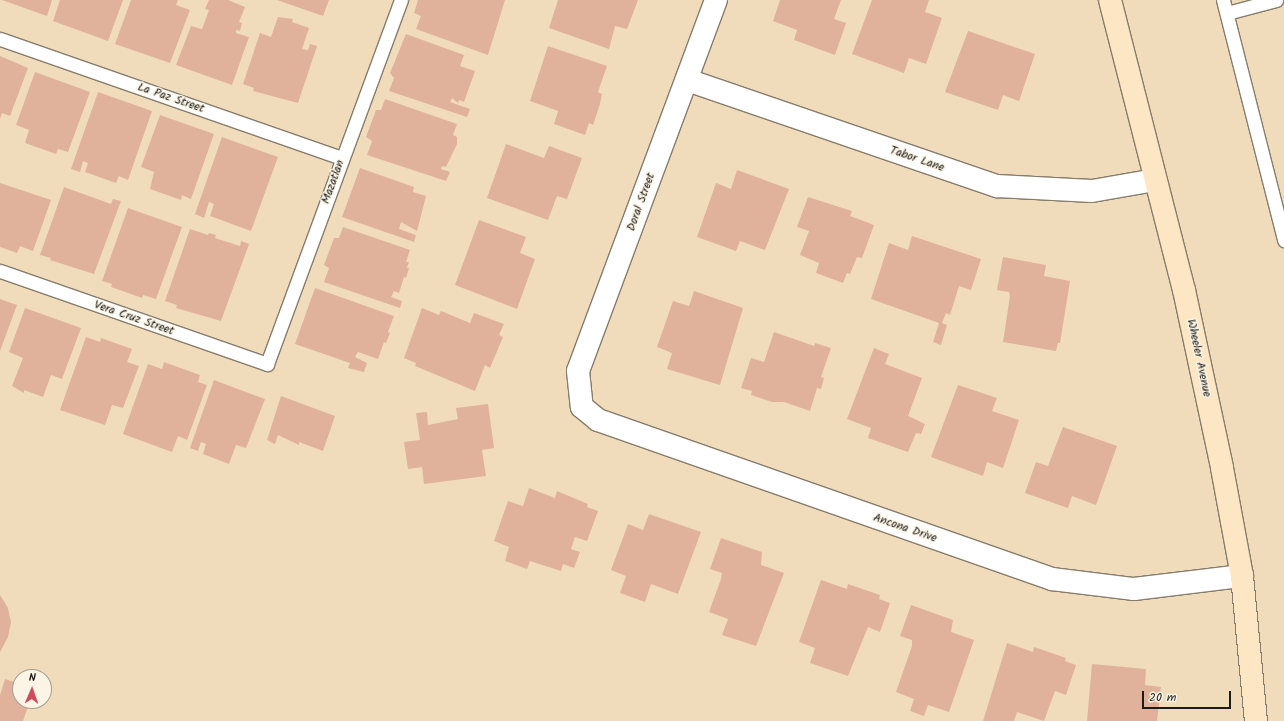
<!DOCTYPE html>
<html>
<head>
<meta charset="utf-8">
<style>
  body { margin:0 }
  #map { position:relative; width:1284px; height:721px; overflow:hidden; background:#f0dcbb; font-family:Kalam,sans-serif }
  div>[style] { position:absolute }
  .building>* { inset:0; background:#e0b29c }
  .roads { filter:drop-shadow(1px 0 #867c6c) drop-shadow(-1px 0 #867c6c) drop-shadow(0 1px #867c6c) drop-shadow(0 -1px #867c6c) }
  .lane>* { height:13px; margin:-6.5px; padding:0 6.5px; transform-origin:6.5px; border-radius:6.5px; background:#fff }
  .street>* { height:22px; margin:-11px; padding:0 11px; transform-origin:11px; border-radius:11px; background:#fff }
  .secondary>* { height:22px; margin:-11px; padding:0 11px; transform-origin:11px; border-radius:11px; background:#fce6c4 }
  span { translate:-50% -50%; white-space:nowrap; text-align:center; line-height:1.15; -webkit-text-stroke:3px #fcf5e5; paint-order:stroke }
  .street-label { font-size:12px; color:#1c1c1c }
  .north { position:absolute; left:12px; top:669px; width:40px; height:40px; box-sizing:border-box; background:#fcf5e5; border:1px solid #a29e95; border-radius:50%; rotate:2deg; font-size:11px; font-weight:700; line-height:16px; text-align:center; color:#1c1c1c }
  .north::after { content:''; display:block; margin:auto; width:14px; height:18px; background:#d1495b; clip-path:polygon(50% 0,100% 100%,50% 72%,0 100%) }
  .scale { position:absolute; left:1142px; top:691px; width:89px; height:18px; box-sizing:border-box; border:2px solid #1c1c1c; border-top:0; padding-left:5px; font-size:12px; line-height:14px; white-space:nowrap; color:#1c1c1c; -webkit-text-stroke:3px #fcf5e5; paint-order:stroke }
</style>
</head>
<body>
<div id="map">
  <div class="building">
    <div style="clip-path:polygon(2px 0,52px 0,47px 16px)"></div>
    <div style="clip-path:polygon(60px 0,123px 0,108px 41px,53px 21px)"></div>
    <div style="clip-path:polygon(131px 0,178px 0,176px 5px,190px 10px,170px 63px,115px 44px)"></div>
    <div style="clip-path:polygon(209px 0,228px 0,245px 7px,239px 22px,242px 23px,240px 31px,236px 30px,236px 33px,249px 37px,232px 85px,176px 65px,191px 26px,202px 29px,209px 10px,205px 9px)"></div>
    <div style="clip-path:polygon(277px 0,329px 0,323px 16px)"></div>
    <div style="clip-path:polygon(418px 0,505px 0,488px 55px,416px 29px,421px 16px,414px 13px)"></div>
    <div style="clip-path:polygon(558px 0,638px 0,627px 29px,615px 26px,609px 49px,549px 28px)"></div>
    <div style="clip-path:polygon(780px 0,841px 0,834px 19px,846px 23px,835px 55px,794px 40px,797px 30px,773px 21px)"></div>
    <div style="clip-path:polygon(872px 0,929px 0,925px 12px,942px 18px,926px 64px,909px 58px,904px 73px,852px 54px)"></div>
    <div style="clip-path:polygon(278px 17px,293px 19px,292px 22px,309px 28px,302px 49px,308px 50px,310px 44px,317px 46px,298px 103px,253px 91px,254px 88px,243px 84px,260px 33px,271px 37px)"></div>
    <div style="clip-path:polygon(968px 31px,1035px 54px,1019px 101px,1003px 95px,998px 110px,945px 92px)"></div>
    <div style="clip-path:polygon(406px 34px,464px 55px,460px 66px,475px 71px,464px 102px,459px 100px,458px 103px,452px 98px,450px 102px,470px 109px,467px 117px,389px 91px,394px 78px,390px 73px)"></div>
    <div style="clip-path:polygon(548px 46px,607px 66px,598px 92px,602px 94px,600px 104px,593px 125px,589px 123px,585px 135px,554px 124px,558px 111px,530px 101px)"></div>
    <div style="clip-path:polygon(0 56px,28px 68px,10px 116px,2px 113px,0 119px)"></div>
    <div style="clip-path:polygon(35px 72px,90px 92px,68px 152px,58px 149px,56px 154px,25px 143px,29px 130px,16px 125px)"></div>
    <div style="clip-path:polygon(98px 92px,152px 111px,128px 180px,119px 176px,116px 183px,85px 172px,88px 163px,83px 161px,80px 172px,71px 169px)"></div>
    <div style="clip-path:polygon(385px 99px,457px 124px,453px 135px,457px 137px,457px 144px,446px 167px,442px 166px,441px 169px,450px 172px,446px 181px,367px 155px,372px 141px,366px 137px,376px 110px,381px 110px)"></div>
    <div style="clip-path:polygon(160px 115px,214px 134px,191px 199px,182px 195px,181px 200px,150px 189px,154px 172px,141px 167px)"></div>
    <div style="clip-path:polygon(222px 137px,278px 157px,251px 231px,210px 216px,214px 204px,209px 202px,204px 218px,195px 214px)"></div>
    <div style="clip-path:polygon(506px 144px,544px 158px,549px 146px,582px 158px,567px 199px,557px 196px,548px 220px,487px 198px)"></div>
    <div style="clip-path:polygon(360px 168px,414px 187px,413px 192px,426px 196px,417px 231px,401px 222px,399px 229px,416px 235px,414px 242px,342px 217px)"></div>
    <div style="clip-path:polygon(737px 170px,789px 189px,765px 250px,740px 241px,736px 251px,697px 237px,716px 183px,731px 189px)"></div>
    <div style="clip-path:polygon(0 183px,51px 200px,33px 251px,20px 246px,17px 253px,0 247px)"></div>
    <div style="clip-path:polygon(64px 187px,111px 204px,113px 199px,121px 201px,94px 274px,50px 260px,51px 258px,40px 255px)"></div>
    <div style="clip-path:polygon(808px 197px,852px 211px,850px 216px,874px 225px,862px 258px,857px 257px,850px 274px,847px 273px,843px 283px,816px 273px,819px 263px,800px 255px,809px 231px,797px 227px)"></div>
    <div style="clip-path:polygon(128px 208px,182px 227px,156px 299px,143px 295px,142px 298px,111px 287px,112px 284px,102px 281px)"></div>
    <div style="clip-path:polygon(479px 220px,526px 237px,520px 253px,535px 259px,517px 309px,455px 285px)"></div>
    <div style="clip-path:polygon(343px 227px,410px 250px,406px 262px,409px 262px,407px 268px,409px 268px,406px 278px,404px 277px,399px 293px,394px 291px,391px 297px,402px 301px,400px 308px,324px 282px,329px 268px,324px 265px,334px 238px,339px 238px)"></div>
    <div style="clip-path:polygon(190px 229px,208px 235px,209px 233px,216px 235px,215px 238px,240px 246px,241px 241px,249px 244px,221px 321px,176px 308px,177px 305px,165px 301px)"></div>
    <div style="clip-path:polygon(912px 236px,981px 259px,971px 290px,959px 286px,950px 315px,946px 313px,942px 323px,947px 325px,941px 345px,933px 342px,939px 323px,871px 299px,889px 243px,908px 250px)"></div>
    <div style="clip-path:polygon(1003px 257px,1046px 265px,1044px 276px,1070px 281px,1060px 343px,1058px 343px,1056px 351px,1003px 342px,1010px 296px,1009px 292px,997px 290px)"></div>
    <div style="clip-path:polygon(315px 288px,394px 316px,388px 332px,390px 333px,386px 343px,384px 342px,378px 359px,358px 352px,355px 357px,367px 363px,364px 372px,348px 368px,350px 363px,295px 344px)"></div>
    <div style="clip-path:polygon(694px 291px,743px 308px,720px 385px,667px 369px,672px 353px,657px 347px,673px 301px,689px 306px)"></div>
    <div style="clip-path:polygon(0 299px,17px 305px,0 351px)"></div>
    <div style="clip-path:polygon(25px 308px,81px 328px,62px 379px,51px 375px,43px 397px,24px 390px,24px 393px,12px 386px,23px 358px,9px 352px)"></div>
    <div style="clip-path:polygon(422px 308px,439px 315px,441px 311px,470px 323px,474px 313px,504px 324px,499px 335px,503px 337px,490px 368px,485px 365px,475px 391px,415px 366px,416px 363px,404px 358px)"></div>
    <div style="clip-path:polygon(774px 332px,814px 346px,815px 343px,831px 348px,821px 377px,824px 378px,821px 389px,817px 388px,810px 411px,784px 402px,772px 402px,751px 395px,752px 391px,741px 388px,751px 358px,764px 362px)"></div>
    <div style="clip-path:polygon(86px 337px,100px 342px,101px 338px,132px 349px,127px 362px,139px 366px,123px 408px,112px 405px,105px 425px,60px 410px)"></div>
    <div style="clip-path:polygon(874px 348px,889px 354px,885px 364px,922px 378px,908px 416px,925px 424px,921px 434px,916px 433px,908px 452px,868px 438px,871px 428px,847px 419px)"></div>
    <div style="clip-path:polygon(164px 362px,200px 375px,198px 382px,207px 385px,187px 440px,178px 436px,172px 452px,123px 434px,148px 364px,162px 369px)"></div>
    <div style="clip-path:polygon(214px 380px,265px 399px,246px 448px,236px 445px,229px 464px,203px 454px,206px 444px,201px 442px,198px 451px,190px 448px)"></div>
    <div style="clip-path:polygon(958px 385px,997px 398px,992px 411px,1019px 420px,1003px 468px,987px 462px,983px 476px,931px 457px)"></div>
    <div style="clip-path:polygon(281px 396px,335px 416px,323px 451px,299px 442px,299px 445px,278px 435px,275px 444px,267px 440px)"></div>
    <div style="clip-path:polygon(488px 404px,494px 448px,482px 450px,486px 476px,424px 484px,422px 467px,408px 469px,404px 442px,420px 440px,416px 413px,427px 412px,428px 425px,458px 419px,456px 408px)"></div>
    <div style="clip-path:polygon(1063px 427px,1117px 446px,1096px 505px,1072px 496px,1068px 508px,1025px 493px,1036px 462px,1048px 466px)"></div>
    <div style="clip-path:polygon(529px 488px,555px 498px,557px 491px,588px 504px,587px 507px,598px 511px,587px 541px,575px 537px,571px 549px,580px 552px,574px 568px,563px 564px,561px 571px,530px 561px,527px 569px,505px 561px,509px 547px,494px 541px,508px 501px,523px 506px)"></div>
    <div style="clip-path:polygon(649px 514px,701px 532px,678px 594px,651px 584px,645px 602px,620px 593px,626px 576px,611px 570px,628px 524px,643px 530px)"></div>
    <div style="clip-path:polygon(721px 538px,762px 552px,761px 565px,784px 573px,756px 646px,722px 635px,728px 619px,709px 612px,721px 579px,722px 573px,710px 569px)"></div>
    <div style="clip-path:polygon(821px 580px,847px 589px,848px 584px,880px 595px,879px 599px,890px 603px,880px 632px,868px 627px,848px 676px,810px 663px,815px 648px,799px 642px)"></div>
    <div style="clip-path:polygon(0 595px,8px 608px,11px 622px,8px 637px,0 652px)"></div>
    <div style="clip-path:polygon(911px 605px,953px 620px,951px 632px,974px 640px,949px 712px,928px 705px,924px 716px,910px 711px,914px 699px,896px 692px,912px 646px,912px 640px,900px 636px)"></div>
    <div style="clip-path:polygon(1007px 643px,1033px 652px,1034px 647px,1066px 658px,1065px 661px,1076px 665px,1066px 695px,1055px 691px,1044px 721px,1017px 712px,1014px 721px,983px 721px)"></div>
    <div style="clip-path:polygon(1092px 664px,1146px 669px,1145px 685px,1161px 687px,1157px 721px,1087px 721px)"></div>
    <div style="clip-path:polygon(5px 679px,20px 684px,20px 701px,30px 701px,23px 721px,0 721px,0 695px)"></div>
  </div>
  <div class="roads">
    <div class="lane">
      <div style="left:1223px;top:0;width:248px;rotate:75.7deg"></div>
      <div style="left:1227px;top:13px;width:51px;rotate:-14.9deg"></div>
      <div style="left:0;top:39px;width:361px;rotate:19.2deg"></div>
      <div style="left:0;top:271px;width:283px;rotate:19.2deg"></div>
      <div style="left:267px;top:364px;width:388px;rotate:-69.8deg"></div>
    </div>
    <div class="street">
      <div style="left:716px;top:0;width:396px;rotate:110.4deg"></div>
      <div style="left:578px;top:371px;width:36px;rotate:84deg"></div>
      <div style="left:582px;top:407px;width:21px;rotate:39deg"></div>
      <div style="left:598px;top:420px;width:481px;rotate:19.3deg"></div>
      <div style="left:1052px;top:579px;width:83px;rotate:7deg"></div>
      <div style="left:1134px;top:589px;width:109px;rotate:-6.9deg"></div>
      <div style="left:687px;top:80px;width:328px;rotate:18.9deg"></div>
      <div style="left:997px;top:186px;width:95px;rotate:3deg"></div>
      <div style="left:1092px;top:191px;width:64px;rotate:-9.9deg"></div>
    </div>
    <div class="secondary">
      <div style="left:1110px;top:0;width:299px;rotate:75.7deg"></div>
      <div style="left:1184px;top:290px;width:182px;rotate:77.9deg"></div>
      <div style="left:1222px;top:468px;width:110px;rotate:79.5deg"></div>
      <div style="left:1242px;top:576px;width:146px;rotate:84.5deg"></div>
    </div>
  </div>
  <div class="street-label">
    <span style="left:171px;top:98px;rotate:19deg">La Paz Street</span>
    <span style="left:917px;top:159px;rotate:19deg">Tabor Lane</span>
    <span style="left:333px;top:182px;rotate:-70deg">Mazatlan</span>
    <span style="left:641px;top:202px;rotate:-70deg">Doral Street</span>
    <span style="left:134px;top:318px;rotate:19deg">Vera Cruz Street</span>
    <span style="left:1199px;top:358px;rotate:78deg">Wheeler Avenue</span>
    <span style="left:905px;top:528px;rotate:19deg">Ancona Drive</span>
  </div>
  <div class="north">N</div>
  <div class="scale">20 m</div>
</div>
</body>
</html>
